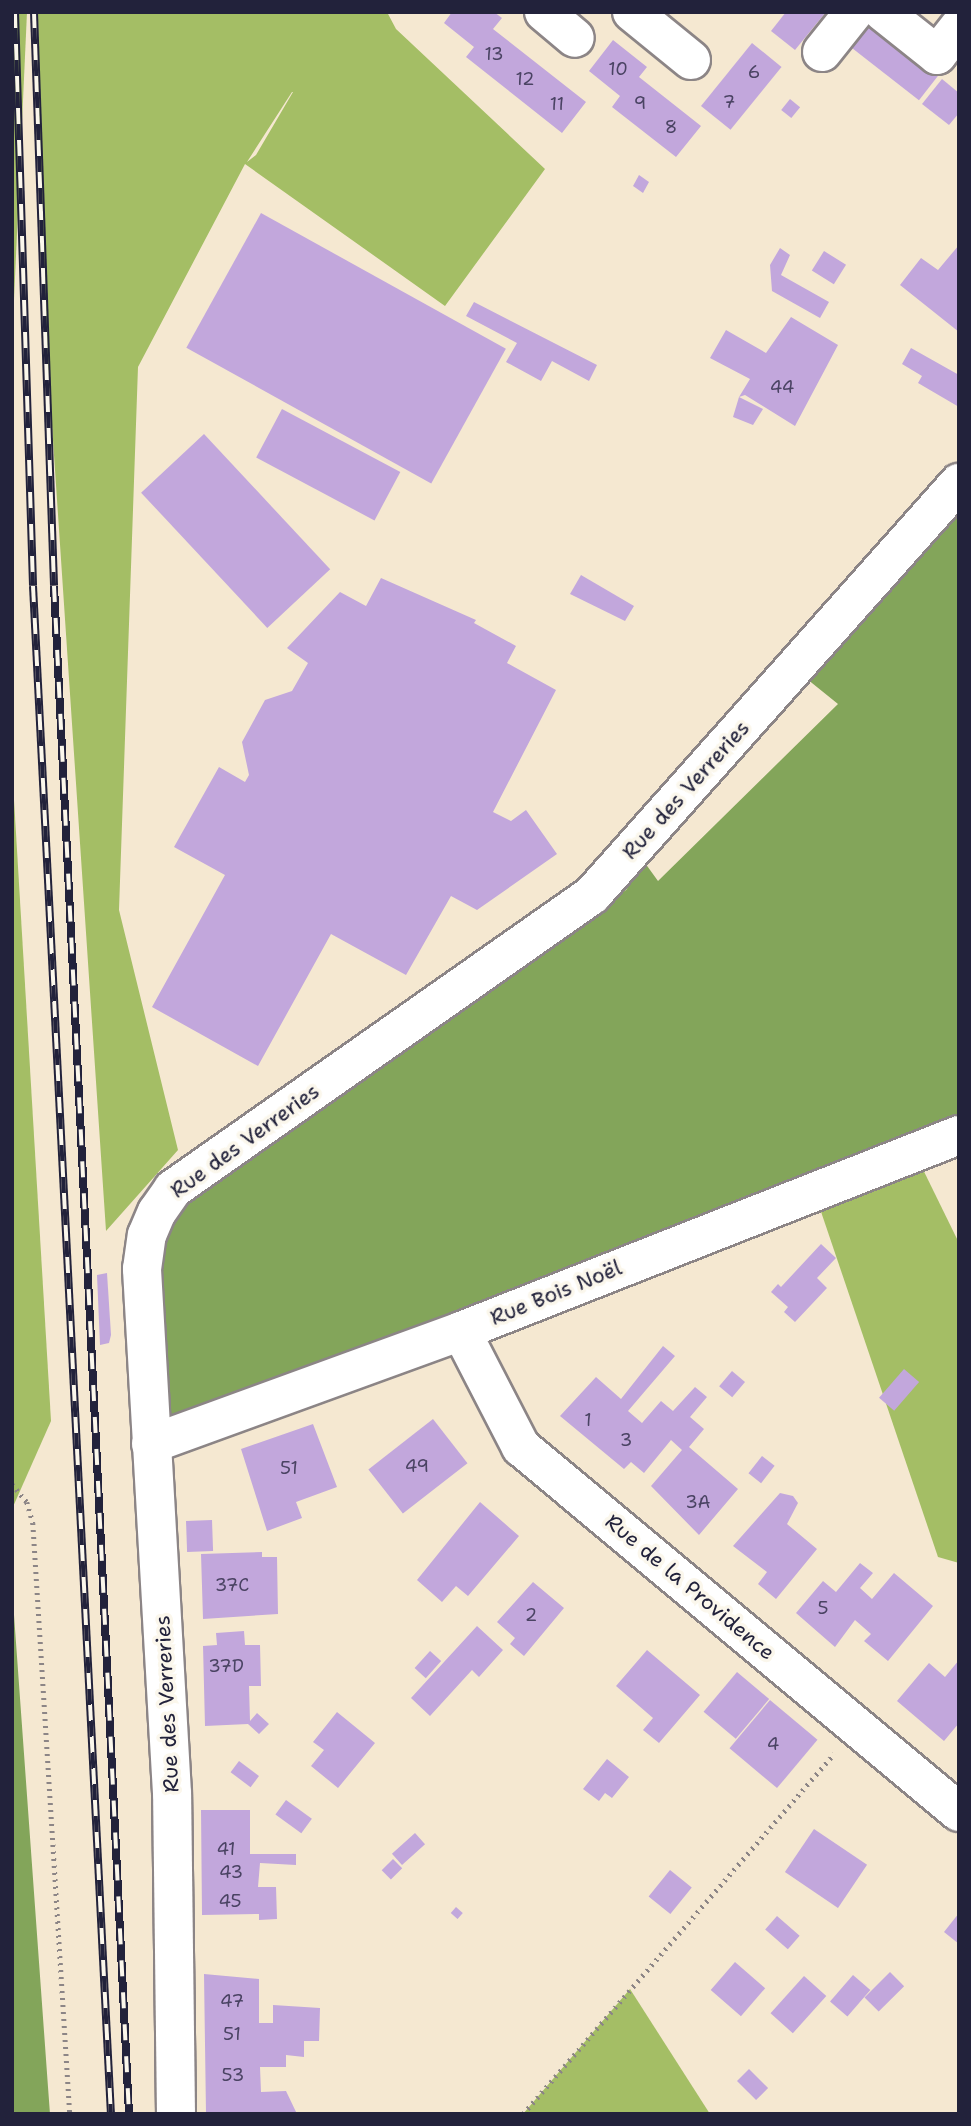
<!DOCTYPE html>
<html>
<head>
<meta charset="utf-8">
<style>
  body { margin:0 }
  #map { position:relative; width:971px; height:2126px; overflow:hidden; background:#f5e8d1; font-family:"Shantell Sans",sans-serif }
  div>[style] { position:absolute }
  .green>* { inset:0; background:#a4be65 }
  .forest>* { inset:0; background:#83a55a }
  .building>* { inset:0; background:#c2a7dc; transform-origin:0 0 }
  .path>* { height:4.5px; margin-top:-2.25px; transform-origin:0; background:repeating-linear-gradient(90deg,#8c8586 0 2px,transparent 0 7px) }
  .roads { filter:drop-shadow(2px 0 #8c8586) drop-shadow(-2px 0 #8c8586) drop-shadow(0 2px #8c8586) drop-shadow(0 -2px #8c8586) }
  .street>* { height:38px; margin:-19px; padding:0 19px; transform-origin:19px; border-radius:19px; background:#fff }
  .rail>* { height:8px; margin-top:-4px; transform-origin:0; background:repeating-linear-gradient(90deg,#fbf7ec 0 16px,#22223b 0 32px); box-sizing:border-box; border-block:2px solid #22223b }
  span { translate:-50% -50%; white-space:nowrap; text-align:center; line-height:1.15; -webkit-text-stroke:7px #fbf7ec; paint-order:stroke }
  .number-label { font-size:18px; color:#4a4363 }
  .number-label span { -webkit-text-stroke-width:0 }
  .street-label { font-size:21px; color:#22223b }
  .frame { position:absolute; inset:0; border:14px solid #22223b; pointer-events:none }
</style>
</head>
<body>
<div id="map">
  <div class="green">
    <div style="clip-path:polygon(12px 12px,27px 12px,12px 344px)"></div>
    <div style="clip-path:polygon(evenodd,38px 12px,387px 12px,396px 29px,545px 169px,445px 306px,245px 164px,138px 367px,119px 910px,178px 1150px,106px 1231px,40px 246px,38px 12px,293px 92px,256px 155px,247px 162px,292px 92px,293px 92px)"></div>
    <div style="clip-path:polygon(12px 766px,51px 1421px,12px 1509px)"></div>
    <div style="clip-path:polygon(910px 1143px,959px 1243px,959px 1563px,938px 1557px,814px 1191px)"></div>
    <div style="clip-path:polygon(630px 1989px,710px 2114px,523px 2114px)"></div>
  </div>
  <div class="forest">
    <div style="clip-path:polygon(959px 494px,959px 1136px,151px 1444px,157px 1212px,313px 1091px,626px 890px,645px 863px,658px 881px,838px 704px,807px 679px)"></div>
    <div style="clip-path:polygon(12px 1587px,48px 2087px,50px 2114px,12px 2114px)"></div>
  </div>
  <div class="building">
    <div style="clip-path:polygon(452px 12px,494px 12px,502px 18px,493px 29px,586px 102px,562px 133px,466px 57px,474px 47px,444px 23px)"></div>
    <div style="clip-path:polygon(786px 12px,826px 12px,795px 50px,771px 31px)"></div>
    <div style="left:864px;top:18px;width:94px;height:31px;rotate:38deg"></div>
    <div style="clip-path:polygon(613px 40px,647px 67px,639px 77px,701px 126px,676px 157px,612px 107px,620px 96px,589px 71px)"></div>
    <div style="left:752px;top:43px;width:38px;height:81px;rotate:39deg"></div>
    <div style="clip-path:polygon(942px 79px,959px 93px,959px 113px,949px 125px,922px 104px)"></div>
    <div style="left:790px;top:99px;width:13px;height:14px;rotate:39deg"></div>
    <div style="clip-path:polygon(639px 175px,649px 182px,643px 193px,633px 186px)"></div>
    <div style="left:261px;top:213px;width:280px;height:154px;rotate:29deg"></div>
    <div style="clip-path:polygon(959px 245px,959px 332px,900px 285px,921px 258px,938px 270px)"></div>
    <div style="clip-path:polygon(780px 248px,790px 255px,781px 275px,829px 302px,820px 318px,772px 291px,770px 265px)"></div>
    <div style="left:824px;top:251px;width:26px;height:23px;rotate:32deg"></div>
    <div style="clip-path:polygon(474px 302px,597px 365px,589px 381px,552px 361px,541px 381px,506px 362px,517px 343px,466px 316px)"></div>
    <div style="clip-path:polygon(791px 317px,838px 345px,795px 426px,745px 395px,739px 397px,750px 379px,710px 358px,726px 330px,766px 353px)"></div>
    <div style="clip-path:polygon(911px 348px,959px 375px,959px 407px,918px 383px,922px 376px,902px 364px)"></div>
    <div style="clip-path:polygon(739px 397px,763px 409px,753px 425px,733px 417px)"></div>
    <div style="left:282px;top:409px;width:134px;height:55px;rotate:28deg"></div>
    <div style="left:204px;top:434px;width:185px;height:86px;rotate:47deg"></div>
    <div style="clip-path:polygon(581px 575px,634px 606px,625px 621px,570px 594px)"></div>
    <div style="clip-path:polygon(381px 578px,476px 620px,474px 623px,516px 646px,507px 663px,556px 690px,493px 812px,511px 821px,526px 810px,557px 854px,477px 910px,451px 896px,406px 975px,331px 934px,258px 1066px,152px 1007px,225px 875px,174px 847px,219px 767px,245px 782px,249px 775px,242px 742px,265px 700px,292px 691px,308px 663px,287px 648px,340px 592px,366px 606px)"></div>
    <div style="clip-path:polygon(821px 1244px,836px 1258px,817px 1278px,827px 1288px,795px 1322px,784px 1312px,788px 1307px,771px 1292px,778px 1284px,781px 1287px)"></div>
    <div style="clip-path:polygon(107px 1273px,111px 1335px,109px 1343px,100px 1345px,97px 1275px)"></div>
    <div style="clip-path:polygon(663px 1346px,675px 1356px,628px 1411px,642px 1423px,661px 1401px,673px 1411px,695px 1387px,707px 1397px,690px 1417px,704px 1429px,689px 1447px,738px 1489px,699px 1535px,651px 1486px,682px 1450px,671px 1440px,644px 1473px,631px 1462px,624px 1469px,560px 1416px,596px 1377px,621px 1399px)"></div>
    <div style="left:904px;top:1369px;width:20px;height:38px;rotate:41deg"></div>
    <div style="left:732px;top:1371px;width:17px;height:20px;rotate:40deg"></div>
    <div style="left:433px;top:1419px;width:56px;height:82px;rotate:52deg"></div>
    <div style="clip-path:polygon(313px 1424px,337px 1487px,296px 1502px,302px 1518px,267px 1531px,241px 1449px)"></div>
    <div style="left:762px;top:1456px;width:16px;height:22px;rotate:38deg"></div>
    <div style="clip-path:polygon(780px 1493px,793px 1496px,798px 1503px,787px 1524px,817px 1549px,776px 1599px,758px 1584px,767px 1572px,733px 1546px)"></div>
    <div style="clip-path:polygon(480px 1502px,519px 1536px,468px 1596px,456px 1586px,442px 1602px,417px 1580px)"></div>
    <div style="left:212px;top:1520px;width:31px;height:26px;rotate:88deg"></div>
    <div style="clip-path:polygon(262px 1552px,262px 1557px,277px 1557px,278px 1614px,203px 1619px,201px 1554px)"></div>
    <div style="clip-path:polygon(860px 1563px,873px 1573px,860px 1588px,872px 1599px,894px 1573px,933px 1606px,888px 1661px,864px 1641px,871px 1634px,855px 1620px,835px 1647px,796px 1613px,823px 1581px,836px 1592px)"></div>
    <div style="clip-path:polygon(533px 1582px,564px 1608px,524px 1656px,510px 1644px,515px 1638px,497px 1622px)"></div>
    <div style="clip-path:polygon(477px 1626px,503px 1650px,479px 1677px,472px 1670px,430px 1716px,411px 1698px)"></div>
    <div style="clip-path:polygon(244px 1631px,245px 1645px,260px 1645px,261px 1686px,249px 1686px,250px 1721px,257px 1713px,269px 1724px,259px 1734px,248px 1724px,205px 1726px,203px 1646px,217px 1645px,216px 1633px)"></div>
    <div style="clip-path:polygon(647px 1650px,700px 1695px,659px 1743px,643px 1730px,653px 1718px,616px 1686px)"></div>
    <div style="left:430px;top:1651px;width:15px;height:23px;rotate:42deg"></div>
    <div style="clip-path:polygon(959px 1660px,959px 1723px,944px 1741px,897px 1701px,929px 1663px,945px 1677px)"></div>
    <div style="left:737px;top:1672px;width:42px;height:52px;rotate:40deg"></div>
    <div style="left:770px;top:1700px;width:62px;height:63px;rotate:40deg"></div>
    <div style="clip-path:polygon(337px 1712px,375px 1743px,338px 1788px,311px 1766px,324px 1750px,313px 1742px)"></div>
    <div style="clip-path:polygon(607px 1759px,629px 1777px,612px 1798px,605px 1793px,599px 1801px,583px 1789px)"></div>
    <div style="left:239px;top:1761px;width:25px;height:14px;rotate:37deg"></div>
    <div style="left:286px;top:1800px;width:32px;height:18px;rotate:36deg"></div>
    <div style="clip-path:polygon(201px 1810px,250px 1810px,250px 1854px,296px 1854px,296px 1865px,260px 1863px,258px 1887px,276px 1887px,277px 1919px,259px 1920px,259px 1914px,202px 1915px)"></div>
    <div style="left:814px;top:1829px;width:64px;height:52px;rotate:34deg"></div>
    <div style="left:415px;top:1833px;width:15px;height:31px;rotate:48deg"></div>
    <div style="left:393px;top:1859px;width:13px;height:16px;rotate:45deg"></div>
    <div style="left:670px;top:1870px;width:28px;height:34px;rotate:39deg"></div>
    <div style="left:456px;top:1907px;width:9px;height:8px;rotate:41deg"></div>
    <div style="clip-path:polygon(959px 1913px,959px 1944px,944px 1932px)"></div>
    <div style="left:777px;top:1916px;width:30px;height:18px;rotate:41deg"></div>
    <div style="left:735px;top:1962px;width:40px;height:37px;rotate:41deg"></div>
    <div style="left:890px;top:1972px;width:20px;height:36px;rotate:45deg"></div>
    <div style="clip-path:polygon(204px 1974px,259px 1979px,259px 2023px,273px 2023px,273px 2005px,320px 2008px,319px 2041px,304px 2041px,304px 2057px,286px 2055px,286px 2067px,260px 2067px,261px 2092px,286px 2091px,297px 2114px,206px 2114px)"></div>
    <div style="left:853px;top:1975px;width:23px;height:35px;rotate:41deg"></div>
    <div style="left:804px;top:1976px;width:30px;height:50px;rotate:42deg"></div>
    <div style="left:749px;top:2069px;width:27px;height:17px;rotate:45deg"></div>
  </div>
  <div class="path">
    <div style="left:12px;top:1484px;width:23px;rotate:50deg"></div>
    <div style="left:27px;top:1502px;width:22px;rotate:74deg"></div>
    <div style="left:33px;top:1523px;width:592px;rotate:86.42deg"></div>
    <div style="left:523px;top:2114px;width:476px;rotate:-49.2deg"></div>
  </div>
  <div class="roads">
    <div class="street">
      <div style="left:544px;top:12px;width:40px;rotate:40deg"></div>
      <div style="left:632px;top:12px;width:76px;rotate:39.1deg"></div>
      <div style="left:883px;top:12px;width:69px;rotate:38.5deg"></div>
      <div style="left:937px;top:55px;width:36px;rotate:-52deg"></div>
      <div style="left:822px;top:52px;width:51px;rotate:-51.3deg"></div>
      <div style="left:461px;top:1331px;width:131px;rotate:62.7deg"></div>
      <div style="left:521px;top:1447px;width:570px;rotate:39.81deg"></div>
      <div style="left:151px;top:1444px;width:330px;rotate:-20deg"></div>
      <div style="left:461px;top:1331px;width:535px;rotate:-21.48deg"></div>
      <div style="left:176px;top:2114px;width:321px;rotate:-90.7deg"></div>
      <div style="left:172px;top:1793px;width:525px;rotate:-93.28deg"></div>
      <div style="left:142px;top:1269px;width:34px;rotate:-82deg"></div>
      <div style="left:147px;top:1235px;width:25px;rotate:-67deg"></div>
      <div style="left:157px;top:1212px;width:28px;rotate:-55deg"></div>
      <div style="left:173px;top:1189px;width:512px;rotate:-35.06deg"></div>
      <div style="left:592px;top:895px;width:552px;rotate:-48.31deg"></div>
    </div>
  </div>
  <div class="rail">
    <div style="left:15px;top:12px;width:574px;rotate:88.2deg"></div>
    <div style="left:33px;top:586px;width:1530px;rotate:87.08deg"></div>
    <div style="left:34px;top:12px;width:574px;rotate:88deg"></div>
    <div style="left:54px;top:586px;width:1530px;rotate:87.19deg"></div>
  </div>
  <div class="number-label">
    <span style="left:494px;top:54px">13</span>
    <span style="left:618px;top:69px">10</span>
    <span style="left:754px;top:72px">6</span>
    <span style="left:525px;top:79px">12</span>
    <span style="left:729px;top:102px">7</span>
    <span style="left:640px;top:103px">9</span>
    <span style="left:557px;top:104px">11</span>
    <span style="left:671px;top:127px">8</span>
    <span style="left:782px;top:387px">44</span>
    <span style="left:588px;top:1420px">1</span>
    <span style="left:626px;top:1440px">3</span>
    <span style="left:417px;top:1466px">49</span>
    <span style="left:289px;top:1468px">51</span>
    <span style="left:698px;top:1502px">3A</span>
    <span style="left:232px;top:1585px">37C</span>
    <span style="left:823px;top:1608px">5</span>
    <span style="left:531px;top:1615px">2</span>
    <span style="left:226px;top:1666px">37D</span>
    <span style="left:773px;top:1744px">4</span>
    <span style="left:226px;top:1849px">41</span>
    <span style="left:231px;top:1872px">43</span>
    <span style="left:230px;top:1901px">45</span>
    <span style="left:232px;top:2001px">47</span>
    <span style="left:232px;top:2034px">51</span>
    <span style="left:233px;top:2075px">53</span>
  </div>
  <div class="street-label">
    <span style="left:686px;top:790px;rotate:-48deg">Rue des Verreries</span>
    <span style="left:245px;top:1141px;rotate:-36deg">Rue des Verreries</span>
    <span style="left:556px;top:1293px;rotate:-22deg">Rue Bois Noël</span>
    <span style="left:690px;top:1587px;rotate:40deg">Rue de la Providence</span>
    <span style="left:167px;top:1704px;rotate:-93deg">Rue des Verreries</span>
  </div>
  <div class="frame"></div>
</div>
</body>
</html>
